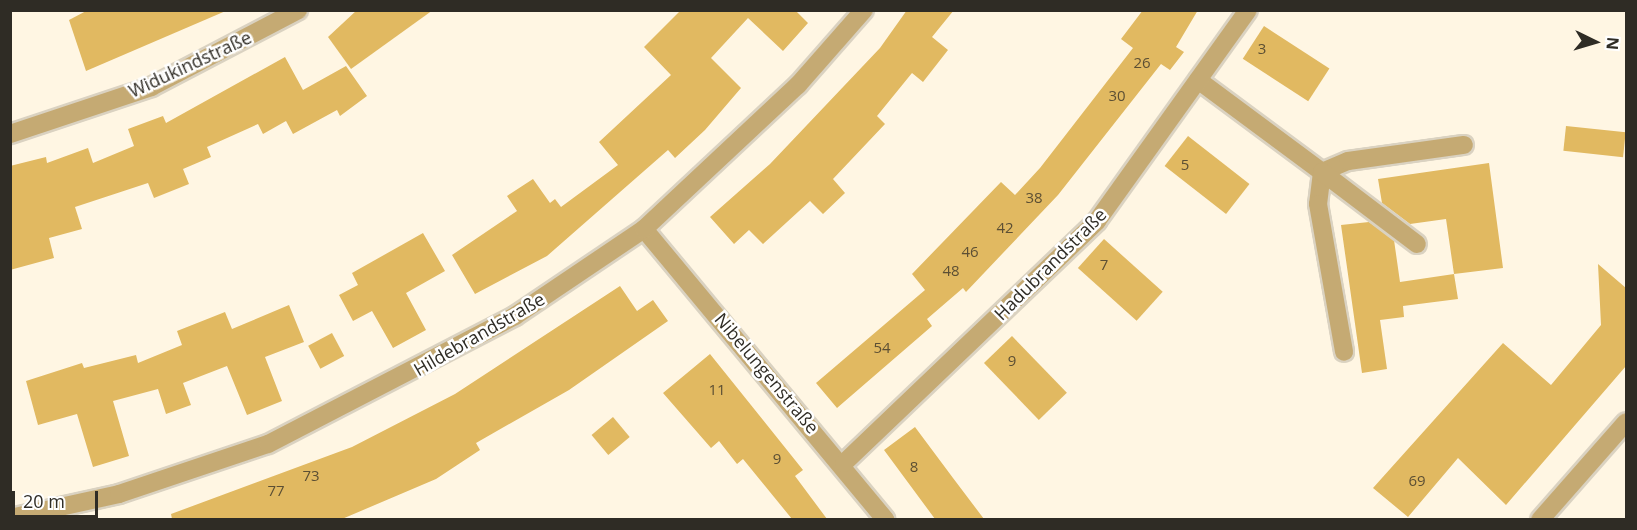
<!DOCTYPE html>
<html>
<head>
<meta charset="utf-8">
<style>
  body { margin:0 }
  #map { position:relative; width:1637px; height:530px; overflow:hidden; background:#fff6e3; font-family:"Open Sans",sans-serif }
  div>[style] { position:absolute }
  .building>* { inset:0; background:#e1b961; transform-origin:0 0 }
  .roads { filter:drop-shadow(2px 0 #dad2c1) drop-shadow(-2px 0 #dad2c1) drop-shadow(0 2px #dad2c1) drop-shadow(0 -2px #dad2c1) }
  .minor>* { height:18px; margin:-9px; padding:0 9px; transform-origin:9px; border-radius:9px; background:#c5aa73 }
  span { translate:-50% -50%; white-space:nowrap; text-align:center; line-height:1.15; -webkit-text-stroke:5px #fff; paint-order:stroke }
  .number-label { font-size:15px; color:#5c4f34 }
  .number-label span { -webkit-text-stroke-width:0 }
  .street-label { font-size:18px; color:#2f2c25 }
  .frame { position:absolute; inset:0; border:12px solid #2f2c25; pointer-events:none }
  .north { position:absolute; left:1565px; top:12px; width:60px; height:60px; -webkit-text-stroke:4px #fff; paint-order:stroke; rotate:95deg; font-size:16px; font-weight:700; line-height:24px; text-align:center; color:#2f2c25 }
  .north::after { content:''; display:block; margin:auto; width:21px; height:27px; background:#2f2c25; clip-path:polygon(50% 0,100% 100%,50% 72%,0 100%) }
  .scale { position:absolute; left:12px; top:491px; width:86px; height:27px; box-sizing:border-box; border:3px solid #2f2c25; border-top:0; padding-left:8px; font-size:18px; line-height:21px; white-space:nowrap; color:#2f2c25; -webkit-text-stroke:4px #fff; paint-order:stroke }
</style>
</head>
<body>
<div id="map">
  <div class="building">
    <div style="clip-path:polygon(88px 10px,228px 10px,86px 71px,69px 20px)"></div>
    <div style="clip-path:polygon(357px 10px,433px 10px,351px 69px,328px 37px)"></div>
    <div style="clip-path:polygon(681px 10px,795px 10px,808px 23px,783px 51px,748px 18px,711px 58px,741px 88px,705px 130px,675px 158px,668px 150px,547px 256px,475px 294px,452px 255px,517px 211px,507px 196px,533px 179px,550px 203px,555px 199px,561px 207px,618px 165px,599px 142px,671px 75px,644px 47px)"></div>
    <div style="clip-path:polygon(907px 10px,954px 10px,932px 37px,948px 50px,923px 82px,912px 73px,877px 116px,885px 124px,833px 179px,845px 193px,823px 214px,810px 201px,763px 244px,749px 230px,734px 244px,710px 217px,770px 164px,880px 48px)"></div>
    <div style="clip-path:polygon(1143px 10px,1198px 10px,1176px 47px,1184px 52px,1170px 70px,1161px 64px,1058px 195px,966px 292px,963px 288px,927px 319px,932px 326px,837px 408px,816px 383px,925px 290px,912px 274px,1001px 182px,1015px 195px,1040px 168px,1133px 48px,1121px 39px)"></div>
    <div style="left:1264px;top:26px;width:78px;height:39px;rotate:33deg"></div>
    <div style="clip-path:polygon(285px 57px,303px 90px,346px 66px,367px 96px,340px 116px,337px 110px,293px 134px,286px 121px,263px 134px,258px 124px,207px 147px,211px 157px,183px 169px,189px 184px,154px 198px,148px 183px,75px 207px,82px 229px,49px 238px,54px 258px,10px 270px,10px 166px,46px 157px,47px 163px,88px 148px,93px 163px,134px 146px,128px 129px,163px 116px,166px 123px)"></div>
    <div style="left:1566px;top:126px;width:60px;height:25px;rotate:6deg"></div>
    <div style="left:1188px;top:136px;width:78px;height:38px;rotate:38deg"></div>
    <div style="clip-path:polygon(1489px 163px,1503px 268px,1454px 274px,1446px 219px,1410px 224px,1382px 203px,1378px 179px)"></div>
    <div style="clip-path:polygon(1369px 222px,1394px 240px,1400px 282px,1454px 274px,1458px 299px,1403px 306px,1404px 317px,1380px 320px,1387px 369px,1362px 373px,1341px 225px)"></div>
    <div style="clip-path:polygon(423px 233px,445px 271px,406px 293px,426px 330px,393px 348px,372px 311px,353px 321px,339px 295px,358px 285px,352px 273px)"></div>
    <div style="left:1104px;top:239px;width:79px;height:39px;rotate:42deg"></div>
    <div style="clip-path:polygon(1598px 264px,1626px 288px,1626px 366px,1506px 505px,1458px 458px,1408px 517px,1373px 488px,1503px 343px,1551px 385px,1601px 325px)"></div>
    <div style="clip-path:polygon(620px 286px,637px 311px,653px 300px,668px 321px,569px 390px,476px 443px,480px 450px,436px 479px,342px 519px,172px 519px,171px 514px,352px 447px,455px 394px)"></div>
    <div style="clip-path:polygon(289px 305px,304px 342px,265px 357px,282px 401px,247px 415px,227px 366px,183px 383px,191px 405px,166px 414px,158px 389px,113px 401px,129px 456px,93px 467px,77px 414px,38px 425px,26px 381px,82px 363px,84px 368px,136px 355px,138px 363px,182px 345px,177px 331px,225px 312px,232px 329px)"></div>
    <div style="left:332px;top:333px;width:26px;height:27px;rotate:62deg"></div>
    <div style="left:1012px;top:336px;width:79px;height:39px;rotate:46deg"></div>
    <div style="clip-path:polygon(710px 354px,803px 470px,795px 476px,827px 519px,792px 519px,743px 459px,737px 464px,719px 441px,711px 448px,663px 393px)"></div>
    <div style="left:613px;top:417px;width:26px;height:28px;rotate:50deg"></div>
    <div style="clip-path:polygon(915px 427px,953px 478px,984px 519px,935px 519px,884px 450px)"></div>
  </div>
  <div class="roads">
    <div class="minor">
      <div style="left:1198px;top:80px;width:154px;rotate:36.6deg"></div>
      <div style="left:1322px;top:172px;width:28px;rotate:-23deg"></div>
      <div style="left:1348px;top:161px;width:117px;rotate:-7.9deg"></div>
      <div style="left:10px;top:134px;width:149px;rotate:-18.4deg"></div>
      <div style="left:151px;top:87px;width:166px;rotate:-27.6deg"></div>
      <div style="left:1322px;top:172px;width:32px;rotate:97deg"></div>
      <div style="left:1318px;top:204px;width:150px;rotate:80deg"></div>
      <div style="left:1322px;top:172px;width:119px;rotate:37.2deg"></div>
      <div style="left:644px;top:229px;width:378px;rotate:50.3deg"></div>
      <div style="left:844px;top:463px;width:350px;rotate:-43.7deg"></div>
      <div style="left:1097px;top:221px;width:259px;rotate:-54.4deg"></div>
      <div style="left:10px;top:518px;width:112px;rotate:-12.4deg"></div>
      <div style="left:119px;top:494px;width:157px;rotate:-18.6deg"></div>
      <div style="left:268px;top:444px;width:278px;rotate:-27.4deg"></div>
      <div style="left:515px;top:316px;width:156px;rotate:-34deg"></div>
      <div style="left:644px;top:229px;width:211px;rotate:-43.1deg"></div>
      <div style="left:798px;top:85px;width:100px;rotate:-48.7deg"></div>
      <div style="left:1540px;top:520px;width:130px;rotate:-48.7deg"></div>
    </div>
  </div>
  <div class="number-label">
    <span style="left:1262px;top:49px">3</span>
    <span style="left:1142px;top:63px">26</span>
    <span style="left:1117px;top:96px">30</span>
    <span style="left:1185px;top:165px">5</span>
    <span style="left:1034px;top:198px">38</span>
    <span style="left:1005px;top:228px">42</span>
    <span style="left:970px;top:252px">46</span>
    <span style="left:1104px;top:265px">7</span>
    <span style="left:951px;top:271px">48</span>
    <span style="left:882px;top:348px">54</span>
    <span style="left:1012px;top:361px">9</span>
    <span style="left:717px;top:390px">11</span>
    <span style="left:777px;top:459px">9</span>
    <span style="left:914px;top:467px">8</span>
    <span style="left:311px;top:476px">73</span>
    <span style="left:1417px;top:481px">69</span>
    <span style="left:276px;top:491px">77</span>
  </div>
  <div class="street-label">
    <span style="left:190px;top:64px;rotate:-25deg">Widukindstraße</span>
    <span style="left:1050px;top:264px;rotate:-45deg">Hadubrandstraße</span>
    <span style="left:479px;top:334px;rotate:-30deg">Hildebrandstraße</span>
    <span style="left:767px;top:373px;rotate:50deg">Nibelungenstraße</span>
  </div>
  <div class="frame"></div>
  <div class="north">N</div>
  <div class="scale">20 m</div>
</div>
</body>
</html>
